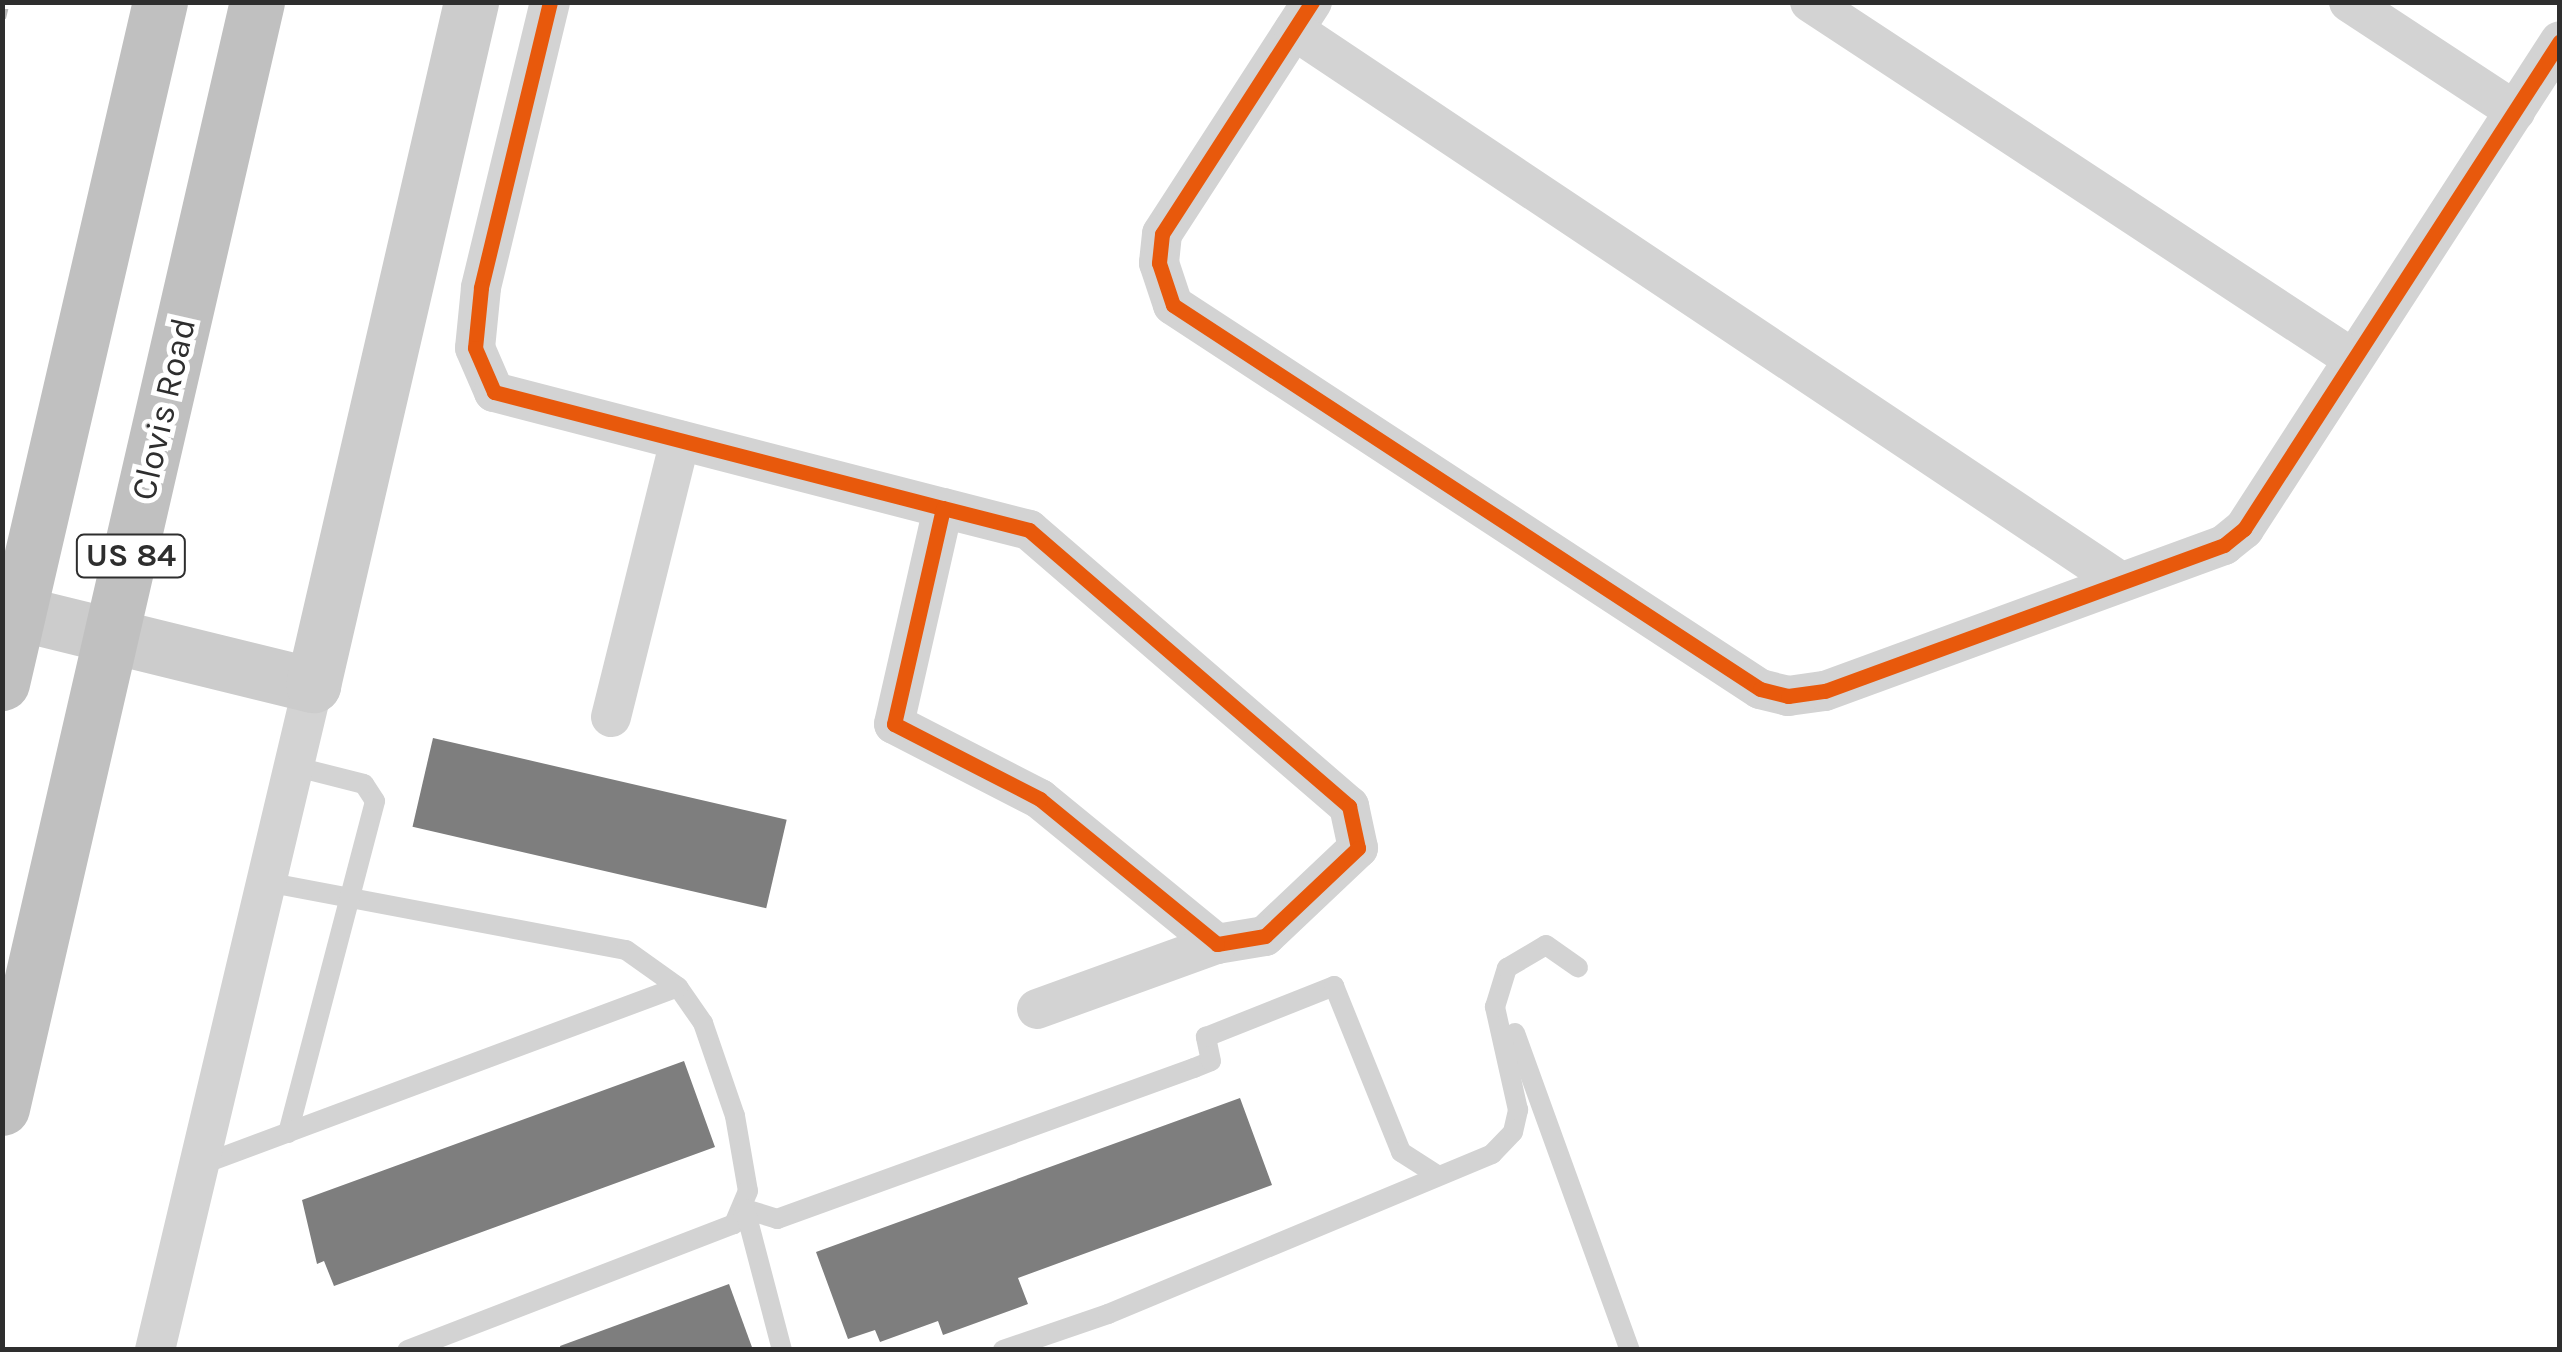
<!DOCTYPE html>
<html>
<head>
<meta charset="utf-8">
<style>
  body { margin:0 }
  #map { position:relative; width:2562px; height:1352px; overflow:hidden; background:#fff; font-family:Karla,sans-serif }
  div>[style] { position:absolute }
  .building>* { inset:0; background:#7e7e7e; transform-origin:0 0 }
  .lane>* { height:20px; margin:-10px; padding:0 10px; transform-origin:10px; border-radius:10px; background:#d3d3d3 }
  .street>* { height:40px; margin:-20px; padding:0 20px; transform-origin:20px; border-radius:20px; background:#d3d3d3 }
  .secondary>* { height:55px; margin:-27.5px; padding:0 27.5px; transform-origin:27.5px; border-radius:27.5px; background:#ccc }
  .highway>* { height:55px; margin:-27.5px; padding:0 27.5px; transform-origin:27.5px; border-radius:27.5px; background:#c0c0c0 }
  .rail>* { height:8px; margin-top:-4px; transform-origin:0; background:repeating-linear-gradient(90deg,#bababa 0 10px,transparent 0 18px) }
  .cycleway>* { height:15px; margin:-7.5px; padding:0 7.5px; transform-origin:7.5px; border-radius:7.5px; background:#e8590c }
  span { translate:-50% -50%; white-space:nowrap; text-align:center; line-height:1.15; -webkit-text-stroke:10px #fff; paint-order:stroke }
  .shield-label span { padding:2px 8px; background:#fff; border:2px solid; border-radius:8px; -webkit-text-stroke-width:0 }
  .shield-label { font-size:32px; color:#2e2e2e; font-weight:700 }
  .street-label { font-size:35px; color:#2e2e2e }
  .frame { position:absolute; inset:0; border:5px solid #2e2e2e; pointer-events:none }
</style>
</head>
<body>
<div id="map">
  <div class="building">
    <div style="left:433px;top:738px;width:363px;height:91px;rotate:13deg"></div>
    <div style="clip-path:polygon(684px 1061px,715px 1147px,334px 1286px,324px 1261px,317px 1264px,302px 1200px)"></div>
    <div style="clip-path:polygon(1240px 1098px,1272px 1185px,1018px 1278px,1028px 1304px,943px 1335px,938px 1321px,880px 1342px,875px 1330px,848px 1339px,816px 1252px)"></div>
    <div style="clip-path:polygon(729px 1284px,753px 1350px,561px 1350px,560px 1346px)"></div>
  </div>
  <div class="lane">
    <div style="left:266px;top:882px;width:366px;rotate:10.7deg"></div>
    <div style="left:626px;top:950px;width:64px;rotate:35.4deg"></div>
    <div style="left:678px;top:987px;width:44px;rotate:55.2deg"></div>
    <div style="left:703px;top:1023px;width:98px;rotate:71deg"></div>
    <div style="left:735px;top:1116px;width:76px;rotate:80.2deg"></div>
    <div style="left:748px;top:1191px;width:36px;rotate:113deg"></div>
    <div style="left:734px;top:1224px;width:350px;rotate:158.9deg"></div>
    <div style="left:1515px;top:1033px;width:337px;rotate:70.1deg"></div>
    <div style="left:288px;top:1133px;width:343px;rotate:-75.3deg"></div>
    <div style="left:375px;top:801px;width:20px;rotate:-123deg"></div>
    <div style="left:364px;top:784px;width:73px;rotate:-165.8deg"></div>
    <div style="left:198px;top:1166px;width:512px;rotate:-20.45deg"></div>
    <div style="left:745px;top:1209px;width:34px;rotate:17deg"></div>
    <div style="left:777px;top:1219px;width:443px;rotate:-19.9deg"></div>
    <div style="left:1194px;top:1068px;width:18px;rotate:-22deg"></div>
    <div style="left:1211px;top:1061px;width:25px;rotate:-102deg"></div>
    <div style="left:1206px;top:1037px;width:138px;rotate:-21.7deg"></div>
    <div style="left:1334px;top:986px;width:179px;rotate:68deg"></div>
    <div style="left:1401px;top:1152px;width:43px;rotate:32.6deg"></div>
    <div style="left:745px;top:1209px;width:146px;rotate:75.3deg"></div>
    <div style="left:1003px;top:1350px;width:111px;rotate:-18.9deg"></div>
    <div style="left:1108px;top:1314px;width:416px;rotate:-22.6deg"></div>
    <div style="left:1492px;top:1154px;width:30px;rotate:-46deg"></div>
    <div style="left:1513px;top:1132px;width:23px;rotate:-77deg"></div>
    <div style="left:1518px;top:1110px;width:106px;rotate:-102.6deg"></div>
    <div style="left:1495px;top:1007px;width:41px;rotate:-72.9deg"></div>
    <div style="left:1507px;top:968px;width:45px;rotate:-30.5deg"></div>
    <div style="left:1546px;top:945px;width:39px;rotate:35deg"></div>
  </div>
  <div class="street">
    <div style="left:550px;top:2px;width:294px;rotate:103.6deg"></div>
    <div style="left:481px;top:288px;width:60px;rotate:95.7deg"></div>
    <div style="left:475px;top:348px;width:48px;rotate:66.6deg"></div>
    <div style="left:494px;top:392px;width:464px;rotate:14.5deg"></div>
    <div style="left:943px;top:508px;width:89px;rotate:14.3deg"></div>
    <div style="left:1029px;top:530px;width:423px;rotate:40.8deg"></div>
    <div style="left:1349px;top:806px;width:43px;rotate:77.9deg"></div>
    <div style="left:1358px;top:848px;width:128px;rotate:136.6deg"></div>
    <div style="left:1265px;top:936px;width:49px;rotate:170.5deg"></div>
    <div style="left:1217px;top:944px;width:229px;rotate:-140.7deg"></div>
    <div style="left:1040px;top:799px;width:164px;rotate:-152.8deg"></div>
    <div style="left:894px;top:724px;width:221px;rotate:-77.2deg"></div>
    <div style="left:1312px;top:2px;width:276px;rotate:122.9deg"></div>
    <div style="left:1162px;top:234px;width:29px;rotate:96deg"></div>
    <div style="left:1159px;top:263px;width:44px;rotate:71.6deg"></div>
    <div style="left:1173px;top:305px;width:701px;rotate:33.19deg"></div>
    <div style="left:1760px;top:689px;width:29px;rotate:14deg"></div>
    <div style="left:1788px;top:696px;width:37px;rotate:-8deg"></div>
    <div style="left:1825px;top:691px;width:425px;rotate:-20.1deg"></div>
    <div style="left:2224px;top:545px;width:26px;rotate:-39deg"></div>
    <div style="left:2244px;top:529px;width:581px;rotate:-57.08deg"></div>
    <div style="left:1810px;top:2px;width:650px;rotate:33.32deg"></div>
    <div style="left:2349px;top:2px;width:199px;rotate:33.3deg"></div>
    <div style="left:1294px;top:30px;width:994px;rotate:33.72deg"></div>
    <div style="left:611px;top:717px;width:285px;rotate:-76deg"></div>
    <div style="left:1037px;top:1009px;width:191px;rotate:-19.9deg"></div>
    <div style="left:155px;top:1350px;width:684px;rotate:-76.63deg"></div>
  </div>
  <div class="secondary">
    <div style="left:19px;top:613px;width:303px;rotate:13.8deg"></div>
    <div style="left:313px;top:685px;width:701px;rotate:-76.97deg"></div>
  </div>
  <div class="highway">
    <div style="left:2px;top:683px;width:699px;rotate:-76.94deg"></div>
    <div style="left:2px;top:1108px;width:1135px;rotate:-77.02deg"></div>
  </div>
  <div class="rail">
    <div style="left:2px;top:18px;width:16px;rotate:-76deg"></div>
  </div>
  <div class="cycleway">
    <div style="left:550px;top:2px;width:294px;rotate:103.6deg"></div>
    <div style="left:481px;top:288px;width:60px;rotate:95.7deg"></div>
    <div style="left:475px;top:348px;width:48px;rotate:66.6deg"></div>
    <div style="left:494px;top:392px;width:464px;rotate:14.5deg"></div>
    <div style="left:943px;top:508px;width:89px;rotate:14.3deg"></div>
    <div style="left:1029px;top:530px;width:423px;rotate:40.8deg"></div>
    <div style="left:1349px;top:806px;width:43px;rotate:77.9deg"></div>
    <div style="left:1358px;top:848px;width:128px;rotate:136.6deg"></div>
    <div style="left:1265px;top:936px;width:49px;rotate:170.5deg"></div>
    <div style="left:1217px;top:944px;width:229px;rotate:-140.7deg"></div>
    <div style="left:1040px;top:799px;width:164px;rotate:-152.8deg"></div>
    <div style="left:894px;top:724px;width:221px;rotate:-77.2deg"></div>
    <div style="left:1312px;top:2px;width:276px;rotate:122.9deg"></div>
    <div style="left:1162px;top:234px;width:29px;rotate:96deg"></div>
    <div style="left:1159px;top:263px;width:44px;rotate:71.6deg"></div>
    <div style="left:1173px;top:305px;width:701px;rotate:33.19deg"></div>
    <div style="left:1760px;top:689px;width:29px;rotate:14deg"></div>
    <div style="left:1788px;top:696px;width:37px;rotate:-8deg"></div>
    <div style="left:1825px;top:691px;width:425px;rotate:-20.1deg"></div>
    <div style="left:2224px;top:545px;width:26px;rotate:-39deg"></div>
    <div style="left:2244px;top:529px;width:581px;rotate:-57.08deg"></div>
  </div>
  <div class="shield-label">
    <span style="left:131px;top:556px">US 84</span>
  </div>
  <div class="street-label">
    <span style="left:164px;top:409px;rotate:-77deg">Clovis Road</span>
  </div>
  <div class="frame"></div>
</div>
</body>
</html>
